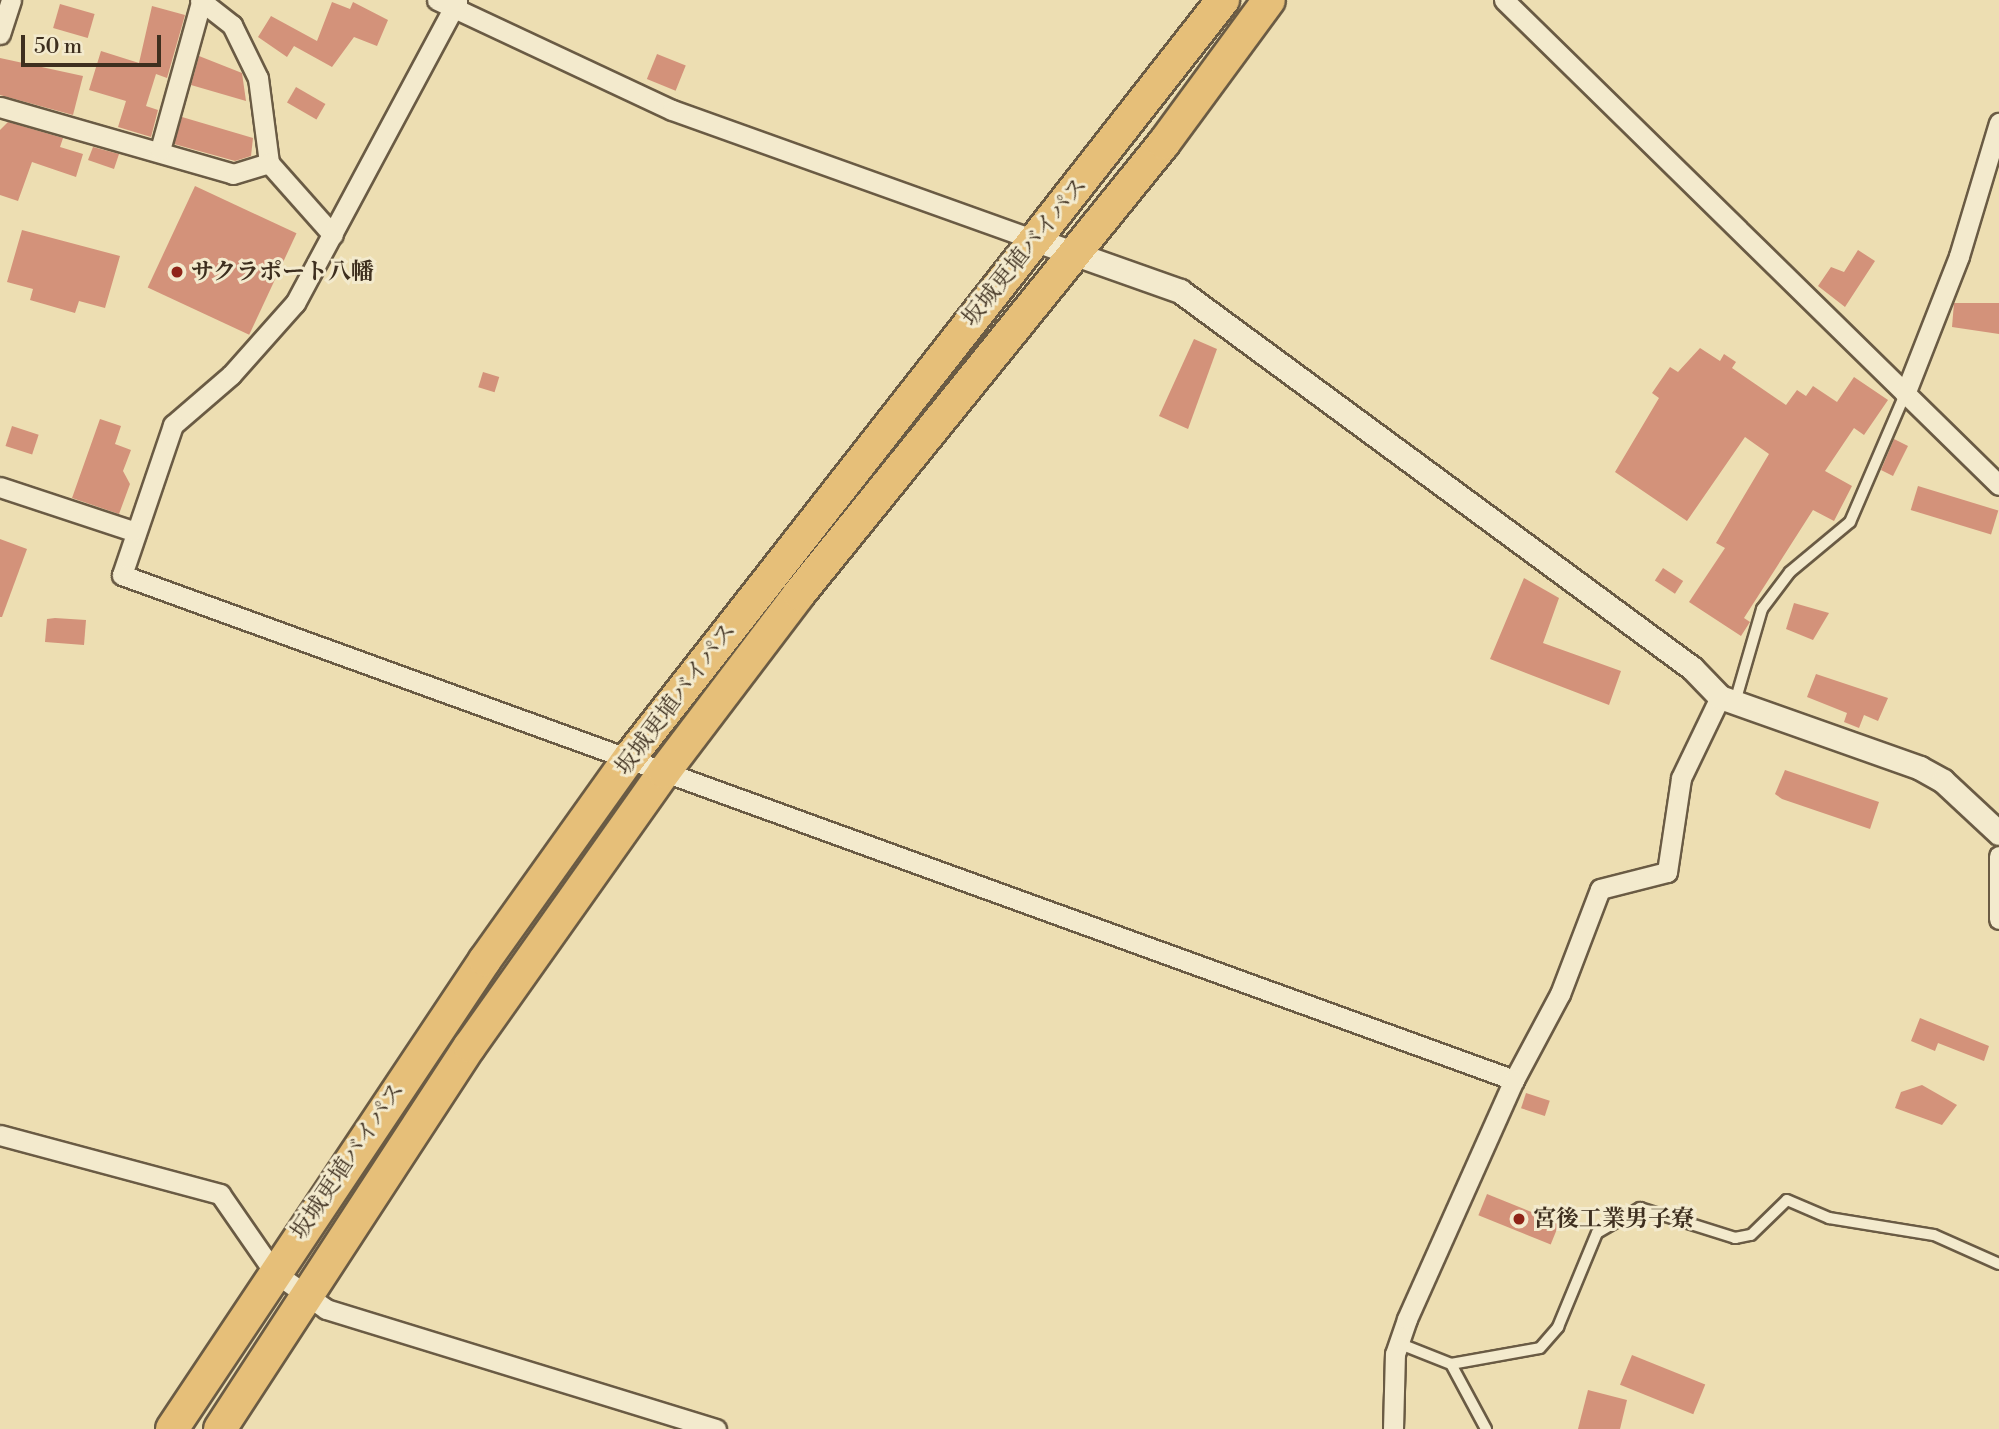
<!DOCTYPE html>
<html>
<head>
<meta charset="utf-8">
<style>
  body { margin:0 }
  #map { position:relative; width:1999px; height:1429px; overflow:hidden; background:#eddeb2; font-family:"Libre Bodoni","Noto Serif JP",serif }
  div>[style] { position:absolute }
  .building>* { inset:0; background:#d3927a; transform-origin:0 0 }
  .roads { filter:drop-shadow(2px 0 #6a5b44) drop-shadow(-2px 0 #6a5b44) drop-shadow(0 2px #6a5b44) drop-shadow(0 -2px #6a5b44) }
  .service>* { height:10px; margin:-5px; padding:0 5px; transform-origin:5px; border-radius:5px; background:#f3eacd }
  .minor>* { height:19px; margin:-9.5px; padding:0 9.5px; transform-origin:9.5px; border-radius:9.5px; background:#f3eacd }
  .tertiary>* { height:23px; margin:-11.5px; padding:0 11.5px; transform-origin:11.5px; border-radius:11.5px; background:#f3eacd }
  .trunk>* { height:32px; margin:-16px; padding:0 16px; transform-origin:16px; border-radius:16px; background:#e6bf79 }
  .dots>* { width:19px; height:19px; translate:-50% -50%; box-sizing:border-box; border:4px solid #f3eacd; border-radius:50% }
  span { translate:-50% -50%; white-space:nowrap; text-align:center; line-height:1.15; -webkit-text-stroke:6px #f3eacd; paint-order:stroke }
  .street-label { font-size:23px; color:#3e2f1f }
  .poi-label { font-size:23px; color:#3e2f1f; font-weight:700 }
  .left { translate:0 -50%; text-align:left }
  .scale { position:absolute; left:21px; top:35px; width:140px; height:32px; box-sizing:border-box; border:4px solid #3e2f1f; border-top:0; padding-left:9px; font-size:21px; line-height:24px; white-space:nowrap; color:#3e2f1f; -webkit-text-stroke:5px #f3eacd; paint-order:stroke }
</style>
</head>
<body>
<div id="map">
  <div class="building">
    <div style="clip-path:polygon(332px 2px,350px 9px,353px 2px,388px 20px,377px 46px,354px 37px,332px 67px,294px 46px,287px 57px,258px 37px,271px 16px,317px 41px)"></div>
    <div style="left:60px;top:4px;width:36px;height:25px;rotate:16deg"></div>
    <div style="clip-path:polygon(152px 6px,185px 15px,167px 78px,156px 74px,146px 106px,158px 110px,151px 137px,118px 127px,126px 101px,89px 90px,101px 51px,139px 63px)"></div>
    <div style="left:657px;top:54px;width:31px;height:27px;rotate:22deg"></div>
    <div style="clip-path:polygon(199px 56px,242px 73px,246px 101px,191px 85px)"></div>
    <div style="clip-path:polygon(0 58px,83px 76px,73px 115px,0 95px)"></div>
    <div style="left:296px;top:87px;width:34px;height:18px;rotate:30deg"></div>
    <div style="clip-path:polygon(182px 117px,253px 138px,251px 156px,235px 161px,174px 144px)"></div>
    <div style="clip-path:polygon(8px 122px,63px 138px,60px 147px,83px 154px,76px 177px,32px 162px,18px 201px,0 195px,0 130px)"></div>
    <div style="clip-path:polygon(93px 147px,119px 154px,114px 169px,88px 160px)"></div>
    <div style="left:195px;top:186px;width:112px;height:112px;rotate:25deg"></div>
    <div style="clip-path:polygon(22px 230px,120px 256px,105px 308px,79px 301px,75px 313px,30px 300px,33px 289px,7px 282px)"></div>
    <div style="clip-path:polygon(1858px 250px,1875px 261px,1845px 307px,1818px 286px,1831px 267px,1844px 272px)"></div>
    <div style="clip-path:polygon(1954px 303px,1999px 303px,1999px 334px,1952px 327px)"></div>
    <div style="clip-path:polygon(1194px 339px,1217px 349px,1188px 429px,1159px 416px)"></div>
    <div style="clip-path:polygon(1700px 348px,1720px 361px,1724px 354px,1736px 362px,1732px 368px,1786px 405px,1797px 390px,1806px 396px,1813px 386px,1837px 402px,1854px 377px,1888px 400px,1864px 435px,1854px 428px,1825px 471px,1852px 486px,1834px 521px,1813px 510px,1744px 618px,1750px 622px,1741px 636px,1689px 602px,1725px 548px,1716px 543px,1769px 454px,1745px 437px,1687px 521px,1615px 472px,1659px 398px,1652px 393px,1670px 367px,1678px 372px)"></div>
    <div style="left:483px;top:372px;width:17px;height:16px;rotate:17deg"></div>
    <div style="clip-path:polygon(100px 419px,121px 426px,115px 444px,131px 450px,123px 471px,130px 484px,119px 514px,72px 498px)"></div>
    <div style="left:12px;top:426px;width:28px;height:21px;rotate:18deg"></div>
    <div style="clip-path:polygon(1894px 439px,1908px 446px,1893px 476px,1881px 470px)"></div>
    <div style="left:1918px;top:486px;width:84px;height:25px;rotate:17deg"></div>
    <div style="clip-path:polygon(0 539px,27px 549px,2px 617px,0 617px)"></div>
    <div style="left:1663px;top:568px;width:24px;height:15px;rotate:33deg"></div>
    <div style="clip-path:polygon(1524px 578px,1559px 598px,1543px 643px,1621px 671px,1609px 705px,1490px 659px)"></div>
    <div style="clip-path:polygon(1794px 603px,1829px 613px,1813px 640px,1786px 629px)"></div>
    <div style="clip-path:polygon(55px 618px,86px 620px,84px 645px,45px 642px,47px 619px)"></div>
    <div style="clip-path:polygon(1816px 674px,1888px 698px,1878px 721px,1864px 715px,1859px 728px,1844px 722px,1847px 713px,1807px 697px)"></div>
    <div style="clip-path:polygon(1785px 770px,1879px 802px,1870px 829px,1782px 799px,1775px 794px)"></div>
    <div style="clip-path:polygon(1920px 1018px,1989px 1046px,1984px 1061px,1938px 1043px,1935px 1051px,1911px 1041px)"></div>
    <div style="clip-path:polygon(1922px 1085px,1957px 1105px,1942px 1125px,1895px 1108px,1901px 1092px)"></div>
    <div style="left:1526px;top:1093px;width:25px;height:16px;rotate:18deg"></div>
    <div style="left:1487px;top:1194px;width:78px;height:23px;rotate:22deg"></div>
    <div style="left:1632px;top:1355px;width:79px;height:32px;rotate:22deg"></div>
    <div style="clip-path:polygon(1588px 1390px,1627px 1400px,1620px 1429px,1578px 1429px)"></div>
  </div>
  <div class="roads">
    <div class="service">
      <div style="left:1735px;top:702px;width:97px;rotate:-73.8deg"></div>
      <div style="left:1762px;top:609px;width:46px;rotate:-52.9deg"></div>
      <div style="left:1790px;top:572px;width:78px;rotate:-39.8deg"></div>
      <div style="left:1850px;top:522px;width:139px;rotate:-66.7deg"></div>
      <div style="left:1398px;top:1343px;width:57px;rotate:21.6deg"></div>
      <div style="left:1451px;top:1364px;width:74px;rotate:61.7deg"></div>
      <div style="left:1451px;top:1364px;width:90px;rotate:-10.2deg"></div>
      <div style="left:1540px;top:1348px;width:28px;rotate:-49deg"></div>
      <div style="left:1558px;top:1327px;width:102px;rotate:-67.5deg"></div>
      <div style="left:1597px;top:1233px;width:50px;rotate:-30.2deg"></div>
      <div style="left:1640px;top:1208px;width:100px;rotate:17.5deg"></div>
      <div style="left:1735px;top:1238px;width:16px;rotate:-11deg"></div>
      <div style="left:1751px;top:1235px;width:50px;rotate:-44.2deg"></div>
      <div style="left:1787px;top:1200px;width:46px;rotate:23.2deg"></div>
      <div style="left:1829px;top:1218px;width:106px;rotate:9.2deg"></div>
      <div style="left:1934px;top:1235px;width:71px;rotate:24deg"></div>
    </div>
    <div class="minor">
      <div style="left:200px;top:0;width:41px;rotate:38deg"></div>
      <div style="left:232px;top:25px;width:59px;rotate:63.9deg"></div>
      <div style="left:258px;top:78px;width:86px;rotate:82.6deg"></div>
      <div style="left:269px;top:163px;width:96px;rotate:48.4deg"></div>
      <div style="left:437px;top:0;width:259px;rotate:25.1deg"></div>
      <div style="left:672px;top:110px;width:387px;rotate:19.7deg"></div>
      <div style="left:1504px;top:0;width:693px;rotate:44.42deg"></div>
      <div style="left:455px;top:5px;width:338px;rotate:118.2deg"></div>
      <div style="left:295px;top:303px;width:96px;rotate:131.6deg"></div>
      <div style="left:231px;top:375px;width:77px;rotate:139.2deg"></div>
      <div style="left:173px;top:425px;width:158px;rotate:108.8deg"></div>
      <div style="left:122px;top:575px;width:1481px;rotate:19.94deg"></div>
      <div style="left:1514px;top:1080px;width:98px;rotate:-61.9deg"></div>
      <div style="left:1560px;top:994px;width:112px;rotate:-69.1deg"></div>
      <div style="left:1600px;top:889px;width:69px;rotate:-14.2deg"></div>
      <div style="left:1667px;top:872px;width:95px;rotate:-81.5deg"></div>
      <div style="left:1681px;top:778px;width:90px;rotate:-64.3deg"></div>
      <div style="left:0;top:34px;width:36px;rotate:-72deg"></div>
      <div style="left:0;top:107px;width:242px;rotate:16deg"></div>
      <div style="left:233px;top:174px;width:38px;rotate:-17deg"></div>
      <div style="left:160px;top:150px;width:154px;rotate:-74.5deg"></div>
      <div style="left:1905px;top:394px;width:148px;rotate:-68.6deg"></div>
      <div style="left:1959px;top:256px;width:139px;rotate:-73.3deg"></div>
      <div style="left:0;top:487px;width:140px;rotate:18.3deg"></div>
      <div style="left:1999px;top:856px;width:63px;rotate:90deg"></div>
      <div style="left:0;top:1135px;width:228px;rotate:15deg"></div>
      <div style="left:220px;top:1194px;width:95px;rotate:55.3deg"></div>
      <div style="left:274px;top:1272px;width:64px;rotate:35.4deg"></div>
      <div style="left:326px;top:1309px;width:408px;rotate:17.1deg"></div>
      <div style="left:1393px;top:1429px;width:75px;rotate:-88.5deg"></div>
      <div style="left:1395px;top:1354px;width:37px;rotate:-71deg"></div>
      <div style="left:1407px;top:1319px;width:262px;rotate:-65.9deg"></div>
    </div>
    <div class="tertiary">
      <div style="left:455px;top:0;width:5px;rotate:90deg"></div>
      <div style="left:1036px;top:240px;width:153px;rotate:19.5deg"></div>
      <div style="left:1180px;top:291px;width:636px;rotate:36.37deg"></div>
      <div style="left:1692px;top:668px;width:40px;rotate:46deg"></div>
      <div style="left:1720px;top:697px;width:212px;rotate:19.5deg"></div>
      <div style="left:1920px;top:768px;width:26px;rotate:29deg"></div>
      <div style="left:1943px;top:781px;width:76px;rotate:42.9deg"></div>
    </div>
    <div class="trunk">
      <div style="left:172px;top:1429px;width:564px;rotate:-56.28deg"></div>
      <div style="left:485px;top:960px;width:249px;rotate:-54.5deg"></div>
      <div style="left:630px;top:757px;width:962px;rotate:-51.93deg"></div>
      <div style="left:220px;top:1429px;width:457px;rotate:-56.9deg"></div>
      <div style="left:470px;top:1046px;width:336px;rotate:-54.7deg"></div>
      <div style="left:664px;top:772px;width:223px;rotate:-52.8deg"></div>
      <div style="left:799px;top:594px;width:580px;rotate:-51.02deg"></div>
      <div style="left:1164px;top:143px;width:177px;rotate:-53.7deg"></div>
    </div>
  </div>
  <div class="dots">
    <div style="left:177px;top:272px;background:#8f2418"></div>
    <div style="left:1519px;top:1219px;background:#8f2418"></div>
  </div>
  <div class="street-label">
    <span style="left:1025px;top:252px;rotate:-51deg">坂城更埴バイパス</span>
    <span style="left:676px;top:699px;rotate:-53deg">坂城更埴バイパス</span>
    <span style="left:348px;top:1161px;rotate:-56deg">坂城更埴バイパス</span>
  </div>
  <div class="poi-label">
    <span class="left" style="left:191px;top:272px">サクラポート八幡</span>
    <span class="left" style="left:1533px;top:1219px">宮後工業男子寮</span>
  </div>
  <div class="scale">50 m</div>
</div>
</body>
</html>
